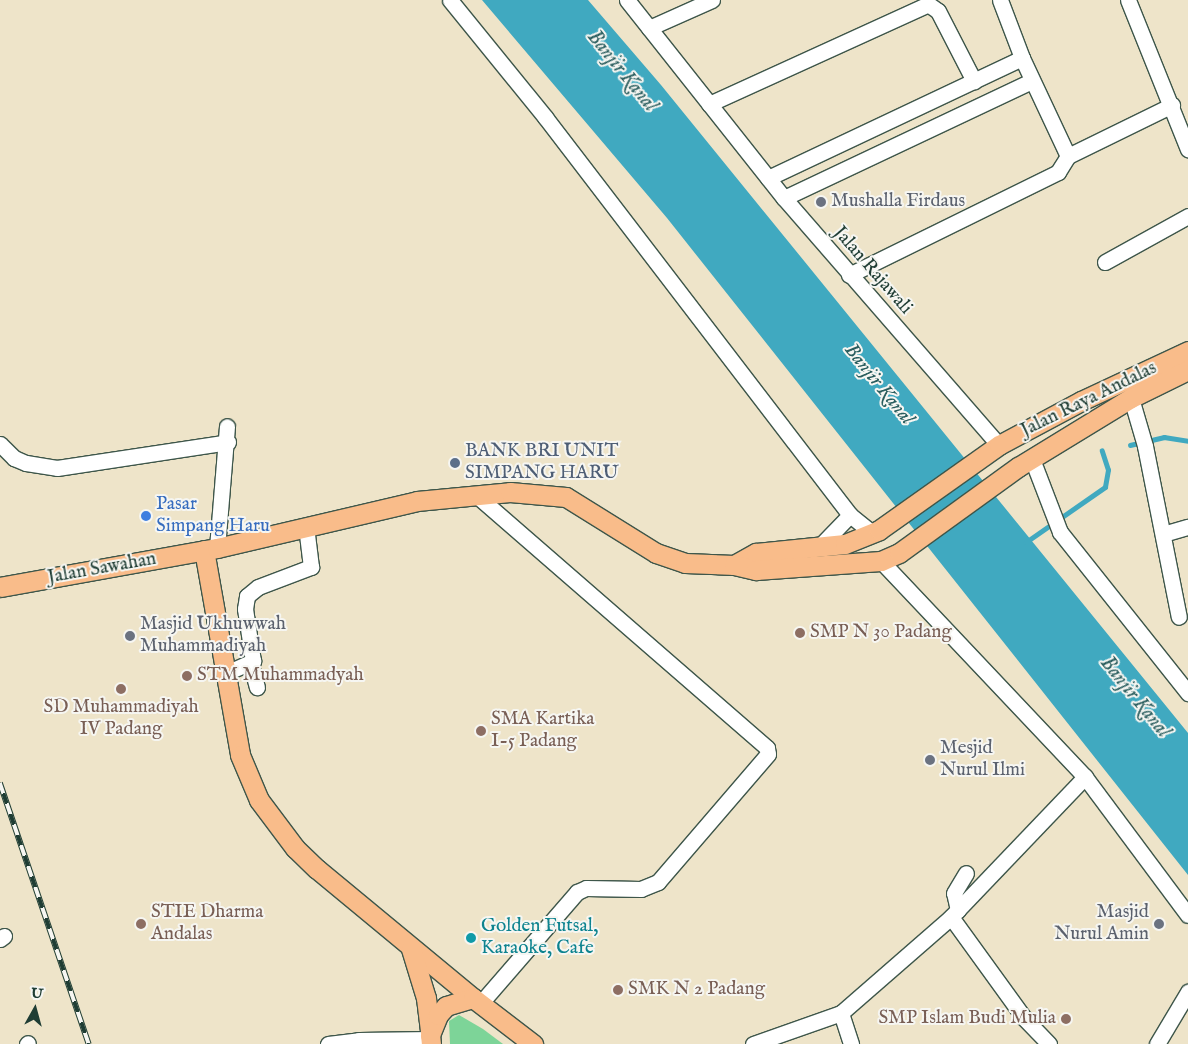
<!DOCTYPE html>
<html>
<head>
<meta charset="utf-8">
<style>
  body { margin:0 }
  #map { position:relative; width:1188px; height:1044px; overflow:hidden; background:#eee4c9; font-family:"IM FELL English",serif }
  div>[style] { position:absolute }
  .green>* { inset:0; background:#7dd498 }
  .water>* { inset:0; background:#40a9c0 }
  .stream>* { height:4.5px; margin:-2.25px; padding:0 2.25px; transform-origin:2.25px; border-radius:2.25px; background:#40a9c0 }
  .roads { filter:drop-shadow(1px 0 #3e564a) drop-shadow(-1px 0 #3e564a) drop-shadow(0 1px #3e564a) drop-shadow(0 -1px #3e564a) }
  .minor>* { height:15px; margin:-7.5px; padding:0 7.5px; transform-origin:7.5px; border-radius:7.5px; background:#fff }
  .major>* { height:19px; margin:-9.5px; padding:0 9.5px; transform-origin:9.5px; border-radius:9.5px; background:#f9bc8a }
  .rail>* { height:5.5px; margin-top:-2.75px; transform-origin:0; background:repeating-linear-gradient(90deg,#f6f6f2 0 11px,#1f3d34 0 22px); box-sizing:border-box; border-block:1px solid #1f3d34 }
  .dots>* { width:14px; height:14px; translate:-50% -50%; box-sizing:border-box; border:2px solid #f6f6f2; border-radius:50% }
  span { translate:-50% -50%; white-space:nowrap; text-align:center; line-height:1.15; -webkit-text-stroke:4px #f6f6f2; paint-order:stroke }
  .worship-label { font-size:19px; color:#5b616d }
  .left { translate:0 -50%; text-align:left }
  .right { translate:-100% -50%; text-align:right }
  .street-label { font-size:19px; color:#1f3d34 }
  .service-label { font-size:19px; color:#4e5e75 }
  .shop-label { font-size:19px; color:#366cbe }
  .education-label { font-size:19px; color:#785e54 }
  .culture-label { font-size:19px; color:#0d838f }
  .water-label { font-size:20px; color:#295d5e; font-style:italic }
  .north { position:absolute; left:10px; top:984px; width:50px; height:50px; -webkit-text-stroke:4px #f6f6f2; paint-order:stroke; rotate:7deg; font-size:14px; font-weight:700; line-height:20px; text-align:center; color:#1f3d34 }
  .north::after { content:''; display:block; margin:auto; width:18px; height:22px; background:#1f3d34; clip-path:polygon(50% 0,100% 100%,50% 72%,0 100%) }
</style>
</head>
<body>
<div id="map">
  <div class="green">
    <div style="clip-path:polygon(459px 1015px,483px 1029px,503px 1044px,450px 1044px,449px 1021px)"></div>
  </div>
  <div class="water">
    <div style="clip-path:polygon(482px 0,588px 0,661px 85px,1188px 733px,1188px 875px,667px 218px)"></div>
  </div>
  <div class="stream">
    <div style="left:1130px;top:445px;width:35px;rotate:-13deg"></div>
    <div style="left:1164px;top:437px;width:24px;rotate:9deg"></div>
    <div style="left:1026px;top:542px;width:96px;rotate:-34.8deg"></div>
    <div style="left:1105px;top:487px;width:17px;rotate:-80deg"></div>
    <div style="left:1108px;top:470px;width:20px;rotate:-108deg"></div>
  </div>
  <div class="roads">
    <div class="minor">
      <div style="left:450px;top:0;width:151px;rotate:50.9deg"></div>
      <div style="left:545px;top:117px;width:501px;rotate:52.54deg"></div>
      <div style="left:850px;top:515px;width:28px;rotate:39deg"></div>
      <div style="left:627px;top:0;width:253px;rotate:51.6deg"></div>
      <div style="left:784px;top:198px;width:327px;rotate:49deg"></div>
      <div style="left:1000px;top:0;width:62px;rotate:69.2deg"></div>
      <div style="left:1022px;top:58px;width:108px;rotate:64.9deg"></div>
      <div style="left:1128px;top:0;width:161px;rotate:68.1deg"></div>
      <div style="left:649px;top:28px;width:69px;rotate:-24deg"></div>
      <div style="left:709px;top:104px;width:241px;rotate:-24.5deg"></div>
      <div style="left:928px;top:4px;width:12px;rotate:35deg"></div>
      <div style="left:938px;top:11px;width:79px;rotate:62.8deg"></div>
      <div style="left:768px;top:178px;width:281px;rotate:-25.3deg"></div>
      <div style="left:784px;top:198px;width:274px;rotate:-25.3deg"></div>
      <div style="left:1105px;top:262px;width:95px;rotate:-29deg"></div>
      <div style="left:849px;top:275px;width:233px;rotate:-26.2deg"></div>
      <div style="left:1058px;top:172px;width:19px;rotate:-58deg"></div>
      <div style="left:1068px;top:156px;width:116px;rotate:-26.1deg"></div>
      <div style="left:1131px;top:398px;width:50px;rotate:73.7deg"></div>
      <div style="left:1145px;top:446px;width:174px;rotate:78.8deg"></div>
      <div style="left:0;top:444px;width:20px;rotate:45deg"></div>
      <div style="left:14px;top:458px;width:13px;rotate:23deg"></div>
      <div style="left:26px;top:463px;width:31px;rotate:9deg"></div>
      <div style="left:57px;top:468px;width:173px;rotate:-8.6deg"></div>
      <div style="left:1032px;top:459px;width:78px;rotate:69deg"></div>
      <div style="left:1060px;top:532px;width:206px;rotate:51.5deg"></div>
      <div style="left:475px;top:494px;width:387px;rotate:41deg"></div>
      <div style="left:767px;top:748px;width:6px;rotate:81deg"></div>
      <div style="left:768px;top:754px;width:169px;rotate:130.7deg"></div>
      <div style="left:658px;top:882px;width:18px;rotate:158deg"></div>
      <div style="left:641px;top:889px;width:55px;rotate:-179deg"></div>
      <div style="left:586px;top:888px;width:10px;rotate:156deg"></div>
      <div style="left:577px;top:892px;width:147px;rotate:130.9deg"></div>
      <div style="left:1163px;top:534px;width:26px;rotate:-16deg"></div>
      <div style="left:217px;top:548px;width:122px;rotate:-85.3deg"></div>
      <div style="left:818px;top:548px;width:46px;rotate:-45.9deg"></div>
      <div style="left:881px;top:561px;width:297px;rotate:46.6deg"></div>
      <div style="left:1085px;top:777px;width:172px;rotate:53.3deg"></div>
      <div style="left:251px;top:665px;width:23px;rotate:75deg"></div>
      <div style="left:226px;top:673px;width:30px;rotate:-24deg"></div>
      <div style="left:253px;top:661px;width:53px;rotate:-98.7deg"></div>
      <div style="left:245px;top:609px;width:13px;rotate:-81deg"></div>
      <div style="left:247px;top:596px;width:14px;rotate:-39deg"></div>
      <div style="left:258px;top:587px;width:57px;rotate:-20.7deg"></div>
      <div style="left:311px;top:567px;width:41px;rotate:-97deg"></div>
      <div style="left:958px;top:910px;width:17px;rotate:-103deg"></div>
      <div style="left:954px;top:893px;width:23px;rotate:-59deg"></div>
      <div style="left:951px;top:917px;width:125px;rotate:54.1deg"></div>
      <div style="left:1024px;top:1018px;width:36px;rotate:46deg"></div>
      <div style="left:0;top:939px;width:5px;rotate:-37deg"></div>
      <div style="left:841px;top:1013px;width:33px;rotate:72deg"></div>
      <div style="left:27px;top:1044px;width:1px;rotate:-45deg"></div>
      <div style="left:328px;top:1044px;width:31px;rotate:-7deg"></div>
      <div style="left:359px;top:1040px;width:72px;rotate:-0.8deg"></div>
      <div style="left:753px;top:1044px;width:93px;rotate:-19.4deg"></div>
      <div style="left:841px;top:1013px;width:146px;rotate:-41.1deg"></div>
      <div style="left:951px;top:917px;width:194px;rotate:-46.3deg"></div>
      <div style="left:1157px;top:1044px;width:61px;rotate:-59.2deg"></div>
    </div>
    <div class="major">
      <div style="left:204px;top:550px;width:208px;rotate:80deg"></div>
      <div style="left:240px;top:755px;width:49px;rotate:67.1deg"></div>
      <div style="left:259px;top:800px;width:60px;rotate:53.1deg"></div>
      <div style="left:295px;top:848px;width:30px;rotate:44deg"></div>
      <div style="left:317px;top:869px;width:202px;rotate:39.6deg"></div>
      <div style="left:734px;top:565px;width:25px;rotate:-29deg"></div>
      <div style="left:756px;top:553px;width:89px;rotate:-5.8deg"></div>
      <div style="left:845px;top:544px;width:37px;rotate:-22deg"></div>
      <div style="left:879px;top:530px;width:147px;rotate:-35.3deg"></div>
      <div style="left:999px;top:445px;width:93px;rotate:-28.2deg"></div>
      <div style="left:1081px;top:401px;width:118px;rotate:-25deg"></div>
      <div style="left:0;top:587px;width:220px;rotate:-10.2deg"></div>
      <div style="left:217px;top:548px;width:205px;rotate:-13.2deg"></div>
      <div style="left:417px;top:501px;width:93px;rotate:-5.5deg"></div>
      <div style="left:510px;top:492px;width:56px;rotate:5.1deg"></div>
      <div style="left:566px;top:497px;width:106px;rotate:31.9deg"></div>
      <div style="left:656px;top:553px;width:31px;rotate:19deg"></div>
      <div style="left:685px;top:563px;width:49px;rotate:2.3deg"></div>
      <div style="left:734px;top:565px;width:23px;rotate:13deg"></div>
      <div style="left:756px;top:570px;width:125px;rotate:-4.1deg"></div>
      <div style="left:881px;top:561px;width:20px;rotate:-24deg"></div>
      <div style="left:899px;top:553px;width:147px;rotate:-35.9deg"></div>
      <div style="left:1018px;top:467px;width:132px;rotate:-31.4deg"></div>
      <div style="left:1131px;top:398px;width:64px;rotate:-26.2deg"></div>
      <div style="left:411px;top:949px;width:51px;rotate:73deg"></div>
      <div style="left:426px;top:998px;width:33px;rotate:83deg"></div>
      <div style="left:431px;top:1044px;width:9px;rotate:-96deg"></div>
      <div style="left:430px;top:1035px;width:22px;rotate:-68deg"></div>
      <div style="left:438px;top:1015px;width:12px;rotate:-48deg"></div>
      <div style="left:446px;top:1006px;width:28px;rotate:-17deg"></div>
      <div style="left:473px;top:998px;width:76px;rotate:37.5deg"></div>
    </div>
  </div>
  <div class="rail">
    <div style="left:0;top:783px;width:276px;rotate:71.2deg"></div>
  </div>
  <div class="dots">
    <div style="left:821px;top:202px;background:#6b7280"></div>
    <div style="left:455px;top:463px;background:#5c6f8a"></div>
    <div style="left:146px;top:516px;background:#3f7fe0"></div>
    <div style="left:800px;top:633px;background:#8d6e63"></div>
    <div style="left:130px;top:636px;background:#6b7280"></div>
    <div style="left:187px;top:676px;background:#8d6e63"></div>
    <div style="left:121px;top:689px;background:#8d6e63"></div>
    <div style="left:481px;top:731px;background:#8d6e63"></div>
    <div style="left:930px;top:760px;background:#6b7280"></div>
    <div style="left:141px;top:924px;background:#8d6e63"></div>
    <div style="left:1159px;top:924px;background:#6b7280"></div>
    <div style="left:471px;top:938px;background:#0f9aa8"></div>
    <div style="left:618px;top:990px;background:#8d6e63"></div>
    <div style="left:1066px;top:1019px;background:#8d6e63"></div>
  </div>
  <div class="worship-label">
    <span class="left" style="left:831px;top:202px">Mushalla Firdaus</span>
    <span class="left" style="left:140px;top:636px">Masjid Ukhuwwah<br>Muhammadiyah</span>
    <span class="left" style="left:940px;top:760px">Mesjid<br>Nurul Ilmi</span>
    <span class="right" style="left:1149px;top:924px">Masjid<br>Nurul Amin</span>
  </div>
  <div class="street-label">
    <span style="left:872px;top:271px;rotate:49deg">Jalan Rajawali</span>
    <span style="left:1089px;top:400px;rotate:-26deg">Jalan Raya Andalas</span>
    <span style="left:102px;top:569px;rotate:-10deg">Jalan Sawahan</span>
  </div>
  <div class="service-label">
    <span class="left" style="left:465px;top:463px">BANK BRI UNIT<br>SIMPANG HARU</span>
  </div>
  <div class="shop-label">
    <span class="left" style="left:156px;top:516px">Pasar<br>Simpang Haru</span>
  </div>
  <div class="education-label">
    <span class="left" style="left:810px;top:633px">SMP N 30 Padang</span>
    <span class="left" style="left:197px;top:676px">STM Muhammadyah</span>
    <span style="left:121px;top:719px">SD Muhammadiyah<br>IV Padang</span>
    <span class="left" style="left:491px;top:731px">SMA Kartika<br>I-5 Padang</span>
    <span class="left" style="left:151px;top:924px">STIE Dharma<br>Andalas</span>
    <span class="left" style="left:628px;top:990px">SMK N 2 Padang</span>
    <span class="right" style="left:1056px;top:1019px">SMP Islam Budi Mulia</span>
  </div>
  <div class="culture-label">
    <span class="left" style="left:481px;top:938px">Golden Futsal,<br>Karaoke, Cafe</span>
  </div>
  <div class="water-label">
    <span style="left:622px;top:71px;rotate:51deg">Banjir Kanal</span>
    <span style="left:879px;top:384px;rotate:51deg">Banjir Kanal</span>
    <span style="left:1135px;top:697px;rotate:51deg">Banjir Kanal</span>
  </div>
  <div class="north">U</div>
</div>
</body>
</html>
